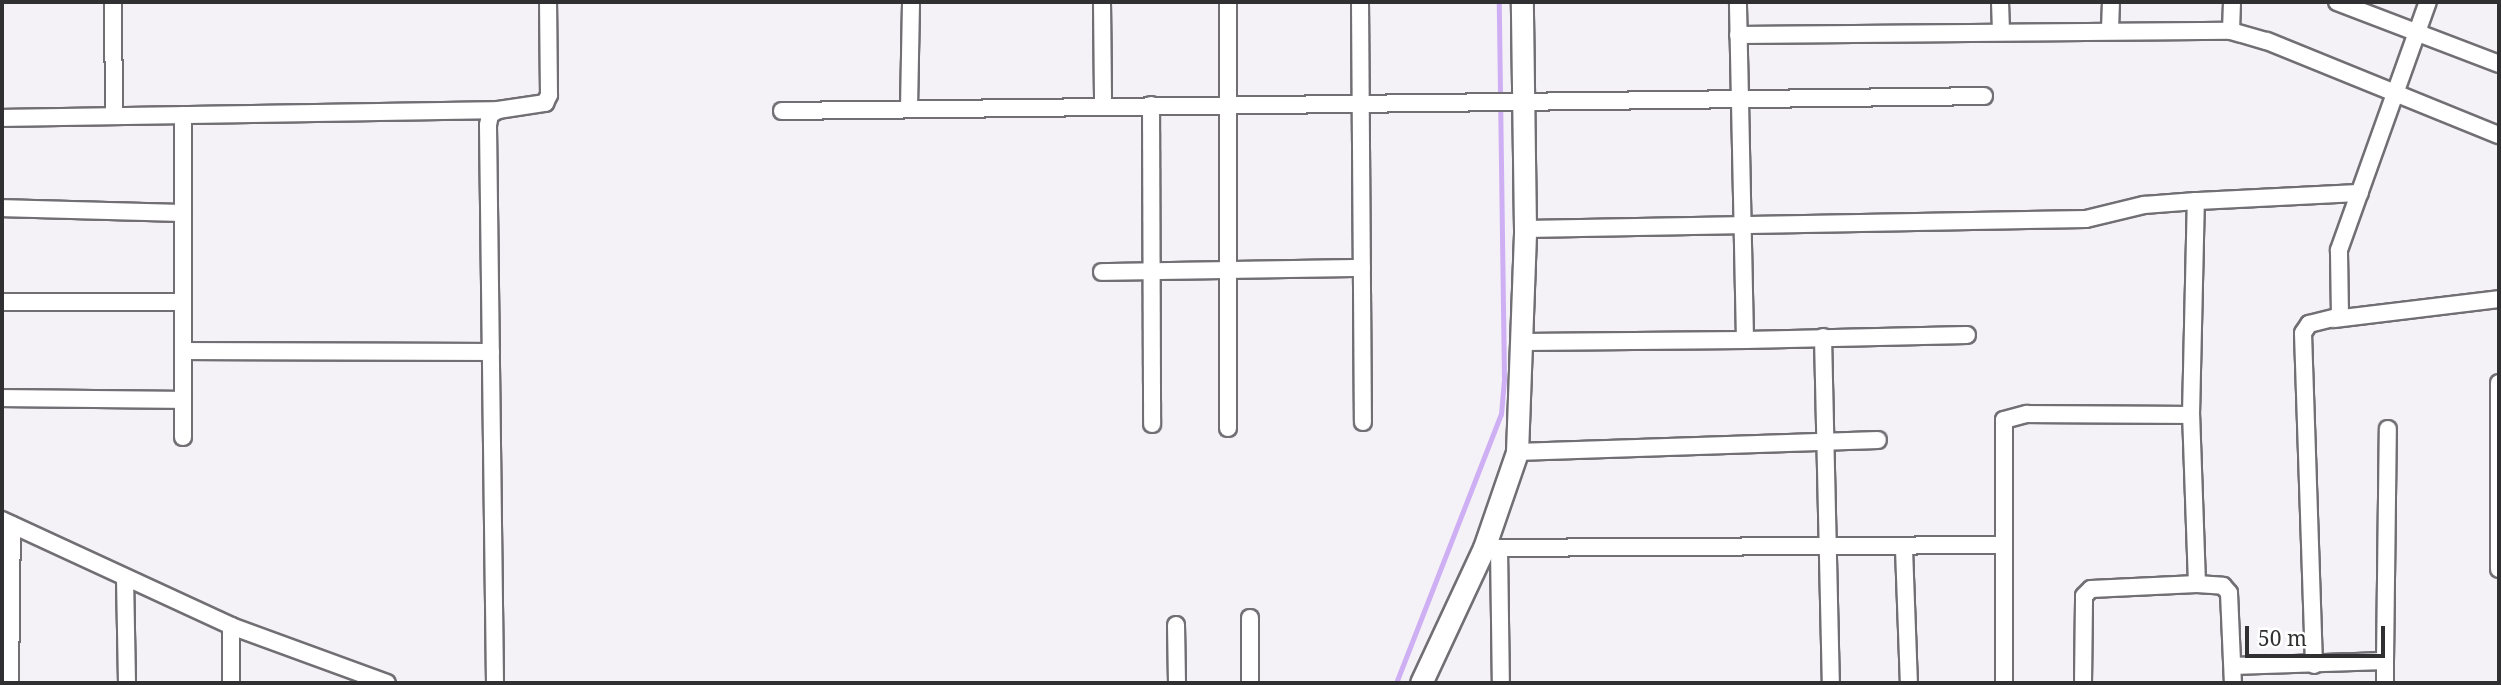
<!DOCTYPE html>
<html>
<head>
<meta charset="utf-8">
<style>
  body { margin:0 }
  #map { position:relative; width:2501px; height:685px; overflow:hidden; background:#f4f2f7; font-family:"Noto Serif",serif }
  div>[style] { position:absolute }
  .stream>* { height:5px; margin:-2.5px; padding:0 2.5px; transform-origin:2.5px; border-radius:2.5px; background:#cfaff3 }
  .roads { filter:drop-shadow(2px 0 #716f74) drop-shadow(-2px 0 #716f74) drop-shadow(0 2px #716f74) drop-shadow(0 -2px #716f74) }
  .street>* { height:16px; margin:-8px; padding:0 8px; transform-origin:8px; border-radius:8px; background:#fff }
  .secondary>* { height:21px; margin:-10.5px; padding:0 10.5px; transform-origin:10.5px; border-radius:10.5px; background:#fff }
  span { translate:-50% -50%; white-space:nowrap; text-align:center; line-height:1.15; -webkit-text-stroke:5px #fff; paint-order:stroke }
  .frame { position:absolute; inset:0; border:4px solid #302f31; pointer-events:none }
  .scale { position:absolute; left:2245px; top:626px; width:140px; height:32px; box-sizing:border-box; border:4px solid #302f31; border-top:0; padding-left:9px; font-size:21px; line-height:24px; white-space:nowrap; color:#302f31; -webkit-text-stroke:5px #fff; paint-order:stroke }
</style>
</head>
<body>
<div id="map">
  <div class="stream">
    <div style="left:1396px;top:683px;width:289px;rotate:-68.7deg"></div>
    <div style="left:1501px;top:414px;width:35px;rotate:-85deg"></div>
    <div style="left:1504px;top:379px;width:377px;rotate:-90.8deg"></div>
  </div>
  <div class="roads">
    <div class="street">
      <div style="left:113px;top:2px;width:114px;rotate:89.5deg"></div>
      <div style="left:1102px;top:2px;width:103px;rotate:89.4deg"></div>
      <div style="left:1360px;top:2px;width:420px;rotate:89.6deg"></div>
      <div style="left:2000px;top:2px;width:29px;rotate:88deg"></div>
      <div style="left:2337px;top:2px;width:173px;rotate:20.9deg"></div>
      <div style="left:2110px;top:30px;width:28px;rotate:-88deg"></div>
      <div style="left:2231px;top:31px;width:29px;rotate:-88deg"></div>
      <div style="left:1738px;top:35px;width:493px;rotate:-0.5deg"></div>
      <div style="left:2231px;top:31px;width:37px;rotate:16deg"></div>
      <div style="left:2267px;top:41px;width:250px;rotate:22.1deg"></div>
      <div style="left:1151px;top:105px;width:319px;rotate:89.8deg"></div>
      <div style="left:909px;top:108px;width:106px;rotate:-88.9deg"></div>
      <div style="left:782px;top:111px;width:1202px;rotate:-0.71deg"></div>
      <div style="left:2px;top:118px;width:496px;rotate:-0.9deg"></div>
      <div style="left:2px;top:208px;width:181px;rotate:1.6deg"></div>
      <div style="left:1525px;top:229px;width:561px;rotate:-1.02deg"></div>
      <div style="left:2086px;top:219px;width:60px;rotate:-13.6deg"></div>
      <div style="left:2144px;top:205px;width:52px;rotate:-4.4deg"></div>
      <div style="left:1102px;top:272px;width:260px;rotate:-0.9deg"></div>
      <div style="left:2px;top:302px;width:181px"></div>
      <div style="left:2334px;top:319px;width:166px;rotate:-6.9deg"></div>
      <div style="left:1823px;top:337px;width:346px;rotate:88.7deg"></div>
      <div style="left:1745px;top:340px;width:222px;rotate:-1.3deg"></div>
      <div style="left:1523px;top:342px;width:222px;rotate:-0.5deg"></div>
      <div style="left:1745px;top:340px;width:338px;rotate:-91.2deg"></div>
      <div style="left:183px;top:351px;width:308px;rotate:0.2deg"></div>
      <div style="left:2499px;top:383px;width:186px;rotate:90deg"></div>
      <div style="left:2px;top:398px;width:181px;rotate:0.6deg"></div>
      <div style="left:1228px;top:428px;width:426px;rotate:-90deg"></div>
      <div style="left:183px;top:437px;width:322px;rotate:-90deg"></div>
      <div style="left:1517px;top:452px;width:361px;rotate:-1.9deg"></div>
      <div style="left:2px;top:520px;width:252px;rotate:24.8deg"></div>
      <div style="left:231px;top:626px;width:166px;rotate:20.1deg"></div>
      <div style="left:1484px;top:548px;width:520px;rotate:-0.33deg"></div>
      <div style="left:1499px;top:548px;width:135px;rotate:89.2deg"></div>
      <div style="left:1904px;top:549px;width:134px;rotate:87.9deg"></div>
      <div style="left:125px;top:578px;width:105px;rotate:88.9deg"></div>
      <div style="left:2197px;top:584px;width:169px;rotate:-92deg"></div>
      <div style="left:2191px;top:415px;width:214px;rotate:-88.7deg"></div>
      <div style="left:2196px;top:201px;width:164px;rotate:-2.8deg"></div>
      <div style="left:1250px;top:618px;width:65px;rotate:90deg"></div>
      <div style="left:1176px;top:625px;width:58px;rotate:89deg"></div>
      <div style="left:231px;top:626px;width:57px;rotate:90deg"></div>
      <div style="left:2385px;top:661px;width:22px;rotate:90deg"></div>
      <div style="left:2314px;top:665px;width:332px;rotate:-91.9deg"></div>
      <div style="left:2303px;top:333px;width:11px;rotate:-56deg"></div>
      <div style="left:2309px;top:324px;width:32px;rotate:-14deg"></div>
      <div style="left:2340px;top:316px;width:66px;rotate:-90.9deg"></div>
      <div style="left:2339px;top:250px;width:263px;rotate:-70.3deg"></div>
      <div style="left:2233px;top:666px;width:152px;rotate:-1.9deg"></div>
      <div style="left:2385px;top:661px;width:232px;rotate:-89.3deg"></div>
      <div style="left:10px;top:683px;width:158px;rotate:-89.3deg"></div>
      <div style="left:495px;top:683px;width:558px;rotate:-90.72deg"></div>
      <div style="left:488px;top:125px;width:10px;rotate:-79deg"></div>
      <div style="left:490px;top:115px;width:9px;rotate:-32deg"></div>
      <div style="left:498px;top:110px;width:48px;rotate:-8.5deg"></div>
      <div style="left:545px;top:103px;width:9px;rotate:-63deg"></div>
      <div style="left:549px;top:95px;width:93px;rotate:-90.6deg"></div>
      <div style="left:2004px;top:683px;width:263px;rotate:-90deg"></div>
      <div style="left:2004px;top:420px;width:24px;rotate:-15deg"></div>
      <div style="left:2027px;top:414px;width:164px;rotate:0.3deg"></div>
      <div style="left:2083px;top:683px;width:87px;rotate:-89.3deg"></div>
      <div style="left:2084px;top:596px;width:10px;rotate:-45deg"></div>
      <div style="left:2091px;top:589px;width:106px;rotate:-2.7deg"></div>
      <div style="left:2197px;top:584px;width:26px;rotate:4deg"></div>
      <div style="left:2223px;top:586px;width:9px;rotate:49deg"></div>
      <div style="left:2229px;top:593px;width:90px;rotate:87.5deg"></div>
    </div>
    <div class="secondary">
      <div style="left:1421px;top:683px;width:149px;rotate:-65deg"></div>
      <div style="left:1484px;top:548px;width:102px;rotate:-71deg"></div>
      <div style="left:1517px;top:452px;width:223px;rotate:-87.9deg"></div>
      <div style="left:1525px;top:229px;width:227px;rotate:-90.8deg"></div>
    </div>
  </div>
  <div class="frame"></div>
  <div class="scale">50 m</div>
</div>
</body>
</html>
